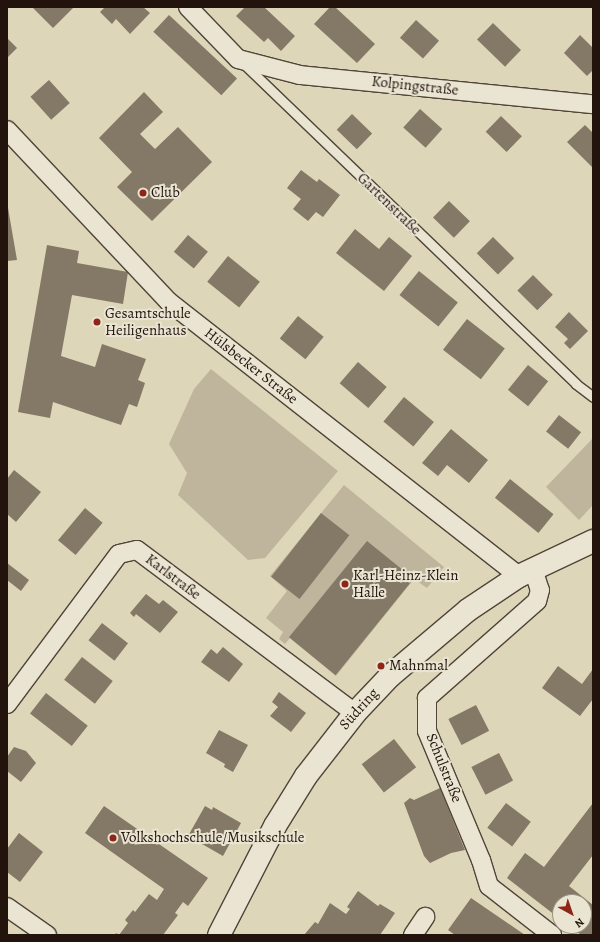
<!DOCTYPE html>
<html>
<head>
<meta charset="utf-8">
<style>
  body { margin:0 }
  #map { position:relative; width:600px; height:942px; overflow:hidden; background:#ded6b9; font-family:Alegreya,serif }
  div>[style] { position:absolute }
  .green>* { inset:0; background:#beb59c }
  .building>* { inset:0; background:#847866; transform-origin:0 0 }
  .roads { filter:drop-shadow(1px 0 #514438) drop-shadow(-1px 0 #514438) drop-shadow(0 1px #514438) drop-shadow(0 -1px #514438) }
  .lane>* { height:9px; margin:-4.5px; padding:0 4.5px; transform-origin:4.5px; border-radius:4.5px; background:#eae4d2 }
  .street>* { height:18px; margin:-9px; padding:0 9px; transform-origin:9px; border-radius:9px; background:#eae4d2 }
  .secondary>* { height:22px; margin:-11px; padding:0 11px; transform-origin:11px; border-radius:11px; background:#eae4d2 }
  .dots>* { width:11px; height:11px; translate:-50% -50%; box-sizing:border-box; border:2px solid #eae4d2; border-radius:50% }
  span { translate:-50% -50%; white-space:nowrap; text-align:center; line-height:1.15; -webkit-text-stroke:4px #eae4d2; paint-order:stroke }
  .street-label { font-size:15px; color:#22130d }
  .poi-label { font-size:15px; color:#22130d }
  .left { translate:0 -50%; text-align:left }
  .frame { position:absolute; inset:0; border:8px solid #22130d; pointer-events:none }
  .north { position:absolute; left:552px; top:894px; width:40px; height:40px; box-sizing:border-box; background:#eae4d2; border:1px solid #9a9083; border-radius:50%; rotate:140deg; font-size:11px; font-weight:700; line-height:16px; text-align:center; color:#22130d }
  .north::after { content:''; display:block; margin:auto; width:14px; height:18px; background:#8f2418; clip-path:polygon(50% 0,100% 100%,50% 72%,0 100%) }
</style>
</head>
<body>
<div id="map">
  <div class="green">
    <div style="clip-path:polygon(211px 369px,338px 471px,265px 558px,248px 560px,178px 495px,187px 473px,169px 444px,194px 389px)"></div>
    <div style="clip-path:polygon(593px 438px,593px 505px,579px 520px,546px 487px)"></div>
    <div style="clip-path:polygon(344px 485px,444px 567px,427px 588px,414px 579px,336px 676px,290px 638px,285px 644px,279px 639px,283px 632px,266px 618px,287px 591px,270px 576px)"></div>
  </div>
  <div class="building">
    <div style="clip-path:polygon(32px 7px,74px 7px,53px 28px)"></div>
    <div style="clip-path:polygon(105px 7px,143px 7px,150px 13px,130px 34px,116px 19px,112px 24px,100px 12px)"></div>
    <div style="clip-path:polygon(245px 7px,264px 7px,295px 36px,281px 51px,268px 38px,264px 42px,236px 16px)"></div>
    <div style="clip-path:polygon(330px 7px,335px 7px,375px 44px,357px 63px,314px 24px)"></div>
    <div style="left:169px;top:15px;width:93px;height:23px;rotate:43deg"></div>
    <div style="left:416px;top:20px;width:31px;height:24px;rotate:42deg"></div>
    <div style="left:493px;top:23px;width:39px;height:23px;rotate:44deg"></div>
    <div style="clip-path:polygon(580px 35px,593px 48px,593px 70px,587px 76px,564px 53px)"></div>
    <div style="clip-path:polygon(7px 38px,17px 48px,7px 58px)"></div>
    <div style="left:49px;top:80px;width:31px;height:25px;rotate:48deg"></div>
    <div style="clip-path:polygon(144px 92px,163px 112px,140px 134px,155px 149px,178px 127px,212px 162px,152px 221px,117px 187px,132px 172px,99px 138px)"></div>
    <div style="left:420px;top:109px;width:30px;height:25px;rotate:42deg"></div>
    <div style="left:352px;top:114px;width:28px;height:22px;rotate:44deg"></div>
    <div style="left:501px;top:116px;width:29px;height:22px;rotate:44deg"></div>
    <div style="clip-path:polygon(585px 125px,593px 133px,593px 168px,567px 142px)"></div>
    <div style="clip-path:polygon(301px 170px,317px 182px,319px 179px,340px 195px,323px 217px,316px 212px,308px 221px,293px 209px,301px 199px,287px 188px)"></div>
    <div style="left:449px;top:201px;width:29px;height:23px;rotate:44deg"></div>
    <div style="clip-path:polygon(7px 202px,17px 260px,7px 261px)"></div>
    <div style="clip-path:polygon(355px 229px,379px 249px,389px 237px,412px 256px,384px 291px,336px 253px)"></div>
    <div style="left:188px;top:235px;width:26px;height:22px;rotate:40deg"></div>
    <div style="left:493px;top:237px;width:30px;height:23px;rotate:45deg"></div>
    <div style="clip-path:polygon(47px 245px,79px 251px,77px 263px,128px 272px,123px 304px,72px 295px,61px 356px,95px 367px,102px 344px,146px 359px,138px 380px,145px 383px,137px 407px,129px 404px,121px 425px,53px 402px,50px 418px,18px 412px)"></div>
    <div style="left:228px;top:256px;width:41px;height:33px;rotate:39deg"></div>
    <div style="left:419px;top:271px;width:50px;height:31px;rotate:39deg"></div>
    <div style="left:533px;top:275px;width:28px;height:22px;rotate:45deg"></div>
    <div style="clip-path:polygon(569px 312px,588px 331px,570px 349px,564px 343px,568px 339px,555px 327px)"></div>
    <div style="left:298px;top:316px;width:33px;height:29px;rotate:39deg"></div>
    <div style="left:467px;top:319px;width:48px;height:39px;rotate:38deg"></div>
    <div style="left:358px;top:362px;width:38px;height:28px;rotate:41deg"></div>
    <div style="left:528px;top:365px;width:26px;height:32px;rotate:39deg"></div>
    <div style="left:404px;top:397px;width:39px;height:32px;rotate:40deg"></div>
    <div style="left:559px;top:415px;width:28px;height:21px;rotate:38deg"></div>
    <div style="clip-path:polygon(451px 429px,488px 460px,469px 483px,447px 465px,438px 476px,422px 463px)"></div>
    <div style="clip-path:polygon(14px 470px,41px 492px,16px 522px,7px 514px,7px 479px)"></div>
    <div style="left:510px;top:479px;width:56px;height:24px;rotate:39deg"></div>
    <div style="left:85px;top:508px;width:23px;height:42px;rotate:40deg"></div>
    <div style="left:321px;top:513px;width:36px;height:81px;rotate:38deg"></div>
    <div style="left:367px;top:541px;width:60px;height:124px;rotate:39deg"></div>
    <div style="clip-path:polygon(7px 563px,29px 580px,21px 591px,7px 580px)"></div>
    <div style="clip-path:polygon(146px 594px,159px 604px,163px 600px,178px 612px,160px 633px,136px 614px,134px 617px,130px 613px)"></div>
    <div style="left:102px;top:623px;width:33px;height:22px;rotate:38deg"></div>
    <div style="clip-path:polygon(223px 647px,243px 664px,229px 682px,201px 662px,211px 649px,217px 654px)"></div>
    <div style="left:82px;top:657px;width:39px;height:29px;rotate:38deg"></div>
    <div style="clip-path:polygon(558px 666px,582px 684px,593px 669px,593px 699px,580px 716px,542px 688px)"></div>
    <div style="clip-path:polygon(279px 692px,306px 713px,291px 732px,270px 716px,278px 707px,272px 702px)"></div>
    <div style="left:46px;top:693px;width:53px;height:26px;rotate:38deg"></div>
    <div style="left:476px;top:705px;width:29px;height:31px;rotate:63deg"></div>
    <div style="clip-path:polygon(219px 730px,248px 745px,233px 772px,224px 767px,225px 764px,206px 753px)"></div>
    <div style="left:394px;top:739px;width:36px;height:41px;rotate:52deg"></div>
    <div style="clip-path:polygon(14px 747px,26px 751px,36px 763px,21px 782px,7px 771px,7px 757px)"></div>
    <div style="left:499px;top:753px;width:31px;height:31px;rotate:63deg"></div>
    <div style="clip-path:polygon(440px 788px,465px 850px,451px 853px,430px 863px,424px 856px,404px 803px,410px 798px,414px 800px)"></div>
    <div style="left:506px;top:803px;width:31px;height:31px;rotate:37deg"></div>
    <div style="clip-path:polygon(593px 803px,593px 855px,569px 886px,593px 905px,593px 935px,581px 935px,570px 926px,584px 926px,584px 902px,560px 902px,560px 919px,507px 878px,525px 853px,544px 867px)"></div>
    <div style="clip-path:polygon(104px 806px,208px 878px,188px 906px,183px 902px,175px 913px,178px 915px,163px 935px,115px 935px,116px 933px,119px 935px,128px 923px,125px 920px,133px 910px,135px 912px,149px 894px,157px 900px,164px 889px,85px 833px)"></div>
    <div style="clip-path:polygon(205px 806px,212px 810px,213px 807px,241px 823px,223px 856px,188px 836px)"></div>
    <div style="clip-path:polygon(19px 833px,43px 852px,20px 882px,7px 872px,7px 849px)"></div>
    <div style="clip-path:polygon(358px 891px,378px 906px,380px 904px,395px 913px,380px 935px,304px 935px,315px 922px,318px 924px,330px 903px,346px 914px,350px 909px,347px 907px)"></div>
    <div style="clip-path:polygon(471px 898px,525px 935px,455px 935px,448px 930px)"></div>
  </div>
  <div class="roads">
    <div class="lane">
      <div style="left:244px;top:64px;width:461px;rotate:43.9deg"></div>
      <div style="left:576px;top:384px;width:21px;rotate:37deg"></div>
    </div>
    <div class="street">
      <div style="left:188px;top:7px;width:72px;rotate:46.1deg"></div>
      <div style="left:238px;top:59px;width:64px;rotate:14.5deg"></div>
      <div style="left:300px;top:75px;width:294px;rotate:5.7deg"></div>
      <div style="left:7px;top:130px;width:235px;rotate:46.7deg"></div>
      <div style="left:168px;top:301px;width:446px;rotate:38.1deg"></div>
      <div style="left:533px;top:569px;width:22px;rotate:72deg"></div>
      <div style="left:540px;top:590px;width:11px;rotate:105deg"></div>
      <div style="left:537px;top:601px;width:147px;rotate:138.6deg"></div>
      <div style="left:427px;top:698px;width:33px;rotate:90deg"></div>
      <div style="left:427px;top:731px;width:140px;rotate:67.3deg"></div>
      <div style="left:481px;top:860px;width:27px;rotate:73deg"></div>
      <div style="left:489px;top:886px;width:80px;rotate:37.9deg"></div>
      <div style="left:7px;top:704px;width:187px;rotate:-53.3deg"></div>
      <div style="left:119px;top:554px;width:18px;rotate:-13deg"></div>
      <div style="left:137px;top:550px;width:272px;rotate:36.8deg"></div>
      <div style="left:7px;top:907px;width:49px;rotate:35deg"></div>
      <div style="left:413px;top:935px;width:22px;rotate:-56deg"></div>
    </div>
    <div class="secondary">
      <div style="left:219px;top:935px;width:123px;rotate:-62.8deg"></div>
      <div style="left:275px;top:826px;width:59px;rotate:-58.2deg"></div>
      <div style="left:306px;top:776px;width:80px;rotate:-52.1deg"></div>
      <div style="left:355px;top:713px;width:51px;rotate:-46.6deg"></div>
      <div style="left:390px;top:676px;width:102px;rotate:-40.2deg"></div>
      <div style="left:468px;top:610px;width:61px;rotate:-33.7deg"></div>
      <div style="left:519px;top:576px;width:82px;rotate:-25.3deg"></div>
    </div>
  </div>
  <div class="dots">
    <div style="left:143px;top:193px;background:#8f2418"></div>
    <div style="left:97px;top:322px;background:#8f2418"></div>
    <div style="left:345px;top:584px;background:#8f2418"></div>
    <div style="left:381px;top:666px;background:#8f2418"></div>
    <div style="left:113px;top:838px;background:#8f2418"></div>
  </div>
  <div class="street-label">
    <span style="left:415px;top:86px;rotate:6deg">Kolpingstraße</span>
    <span style="left:389px;top:204px;rotate:44deg">Gartenstraße</span>
    <span style="left:251px;top:366px;rotate:38deg">Hülsbecker Straße</span>
    <span style="left:173px;top:577px;rotate:37deg">Karlstraße</span>
    <span style="left:359px;top:709px;rotate:-48deg">Südring</span>
    <span style="left:444px;top:768px;rotate:68deg">Schulstraße</span>
  </div>
  <div class="poi-label">
    <span class="left" style="left:151px;top:193px">Club</span>
    <span class="left" style="left:105px;top:322px">Gesamtschule<br>Heiligenhaus</span>
    <span class="left" style="left:353px;top:584px">Karl-Heinz-Klein<br>Halle</span>
    <span class="left" style="left:389px;top:666px">Mahnmal</span>
    <span class="left" style="left:121px;top:838px">Volkshochschule/Musikschule</span>
  </div>
  <div class="frame"></div>
  <div class="north">N</div>
</div>
</body>
</html>
